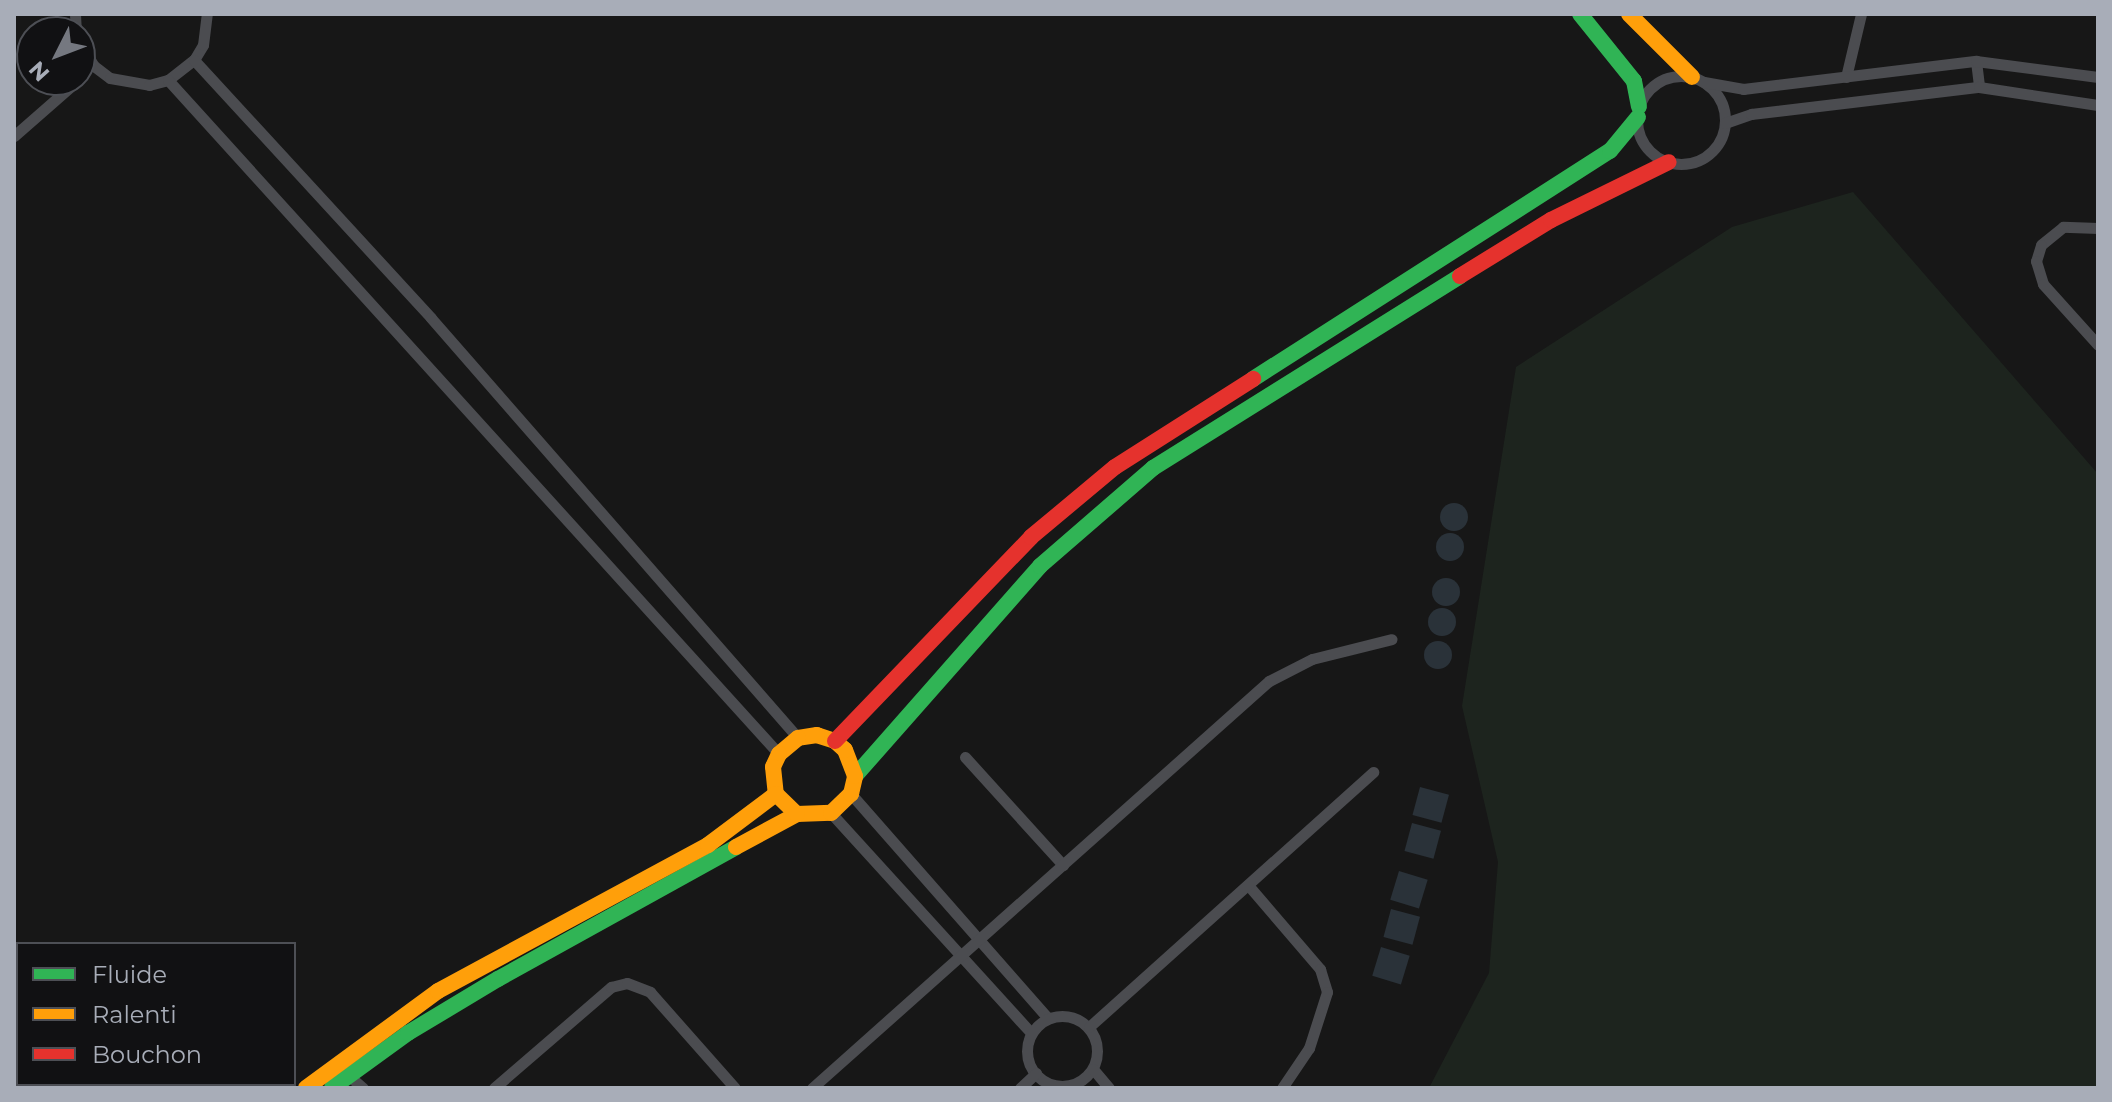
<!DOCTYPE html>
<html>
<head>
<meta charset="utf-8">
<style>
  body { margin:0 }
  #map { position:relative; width:2112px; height:1102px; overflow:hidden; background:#171717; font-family:Montserrat,sans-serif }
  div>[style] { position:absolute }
  .green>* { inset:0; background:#1d241e }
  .water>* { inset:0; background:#2a3239; transform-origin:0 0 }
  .round { border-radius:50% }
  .street>* { height:11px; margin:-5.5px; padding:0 5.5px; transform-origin:5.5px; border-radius:5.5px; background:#4b4c50 }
  .street>.ring { margin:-5.5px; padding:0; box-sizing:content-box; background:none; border:11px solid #4b4c50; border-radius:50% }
  .fast>* { height:16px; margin:-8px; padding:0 8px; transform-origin:8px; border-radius:8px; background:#30b455 }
  .slow>* { height:16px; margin:-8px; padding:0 8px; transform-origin:8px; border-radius:8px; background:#ff9f0a }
  .jam>* { height:16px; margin:-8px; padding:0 8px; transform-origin:8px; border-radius:8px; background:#e5322d }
  span { translate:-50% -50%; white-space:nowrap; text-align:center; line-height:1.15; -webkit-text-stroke:7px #111113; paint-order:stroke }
  .frame { position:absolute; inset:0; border:16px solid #a8adb8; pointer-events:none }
  .legend { position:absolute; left:16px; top:942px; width:280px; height:144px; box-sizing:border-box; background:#111113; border:2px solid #4d4f55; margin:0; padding:10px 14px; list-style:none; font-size:24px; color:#a8adb8 }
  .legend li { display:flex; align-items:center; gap:16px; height:40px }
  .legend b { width:40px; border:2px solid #4d4f55 }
  .north { position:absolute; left:16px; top:16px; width:80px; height:80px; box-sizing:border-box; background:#111113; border:2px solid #4d4f55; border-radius:50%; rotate:228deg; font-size:22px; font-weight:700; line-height:32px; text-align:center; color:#a8adb8 }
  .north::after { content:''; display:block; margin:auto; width:28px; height:36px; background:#757880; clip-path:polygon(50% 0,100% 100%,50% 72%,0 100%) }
</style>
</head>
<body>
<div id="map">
  <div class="green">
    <div style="clip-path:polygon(1853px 192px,2098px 474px,2098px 1088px,1429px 1088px,1489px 973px,1498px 862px,1462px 706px,1516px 367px,1732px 227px)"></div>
  </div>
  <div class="water">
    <div class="round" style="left:1440px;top:503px;width:28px;height:28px"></div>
    <div class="round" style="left:1436px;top:533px;width:28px;height:28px"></div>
    <div class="round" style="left:1432px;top:578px;width:28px;height:28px"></div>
    <div class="round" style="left:1428px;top:608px;width:28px;height:28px"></div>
    <div class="round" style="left:1424px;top:641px;width:28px;height:28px"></div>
    <div style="left:1420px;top:787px;width:30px;height:29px;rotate:15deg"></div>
    <div style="left:1412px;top:823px;width:30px;height:29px;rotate:15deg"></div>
    <div style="left:1399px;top:871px;width:30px;height:30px;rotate:17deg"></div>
    <div style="left:1391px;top:909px;width:30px;height:29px;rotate:15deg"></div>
    <div style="left:1381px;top:947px;width:30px;height:30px;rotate:17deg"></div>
  </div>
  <div class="street">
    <div style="left:75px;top:14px;width:18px;rotate:87deg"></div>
    <div style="left:80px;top:43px;width:27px;rotate:59deg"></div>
    <div style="left:94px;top:66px;width:20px;rotate:37deg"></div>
    <div style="left:110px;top:78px;width:40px;rotate:10deg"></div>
    <div style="left:149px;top:85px;width:20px;rotate:-15deg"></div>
    <div style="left:168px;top:80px;width:33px;rotate:-38deg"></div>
    <div style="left:194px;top:60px;width:17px;rotate:-59deg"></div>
    <div style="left:203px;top:45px;width:31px;rotate:-83deg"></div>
    <div style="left:194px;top:60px;width:350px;rotate:47.4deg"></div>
    <div style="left:431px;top:318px;width:558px;rotate:48.85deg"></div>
    <div style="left:1976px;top:61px;width:26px;rotate:83deg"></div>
    <div class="ring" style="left:1637px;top:76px;width:77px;height:77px"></div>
    <div style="left:1846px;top:77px;width:65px;rotate:-76.6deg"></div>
    <div style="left:168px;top:80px;width:910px;rotate:47.81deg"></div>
    <div style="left:1704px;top:82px;width:40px;rotate:10deg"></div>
    <div style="left:1743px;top:89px;width:235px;rotate:-6.9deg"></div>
    <div style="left:1976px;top:61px;width:123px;rotate:7.5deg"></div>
    <div style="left:1725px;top:123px;width:28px;rotate:-19deg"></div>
    <div style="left:1751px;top:114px;width:230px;rotate:-6.8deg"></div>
    <div style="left:1979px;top:87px;width:120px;rotate:8.6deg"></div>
    <div style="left:14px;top:136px;width:85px;rotate:-41.2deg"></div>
    <div style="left:2098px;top:228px;width:35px;rotate:-178deg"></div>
    <div style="left:2063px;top:227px;width:28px;rotate:141deg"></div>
    <div style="left:2041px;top:245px;width:17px;rotate:107deg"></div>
    <div style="left:2036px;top:261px;width:24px;rotate:73deg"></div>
    <div style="left:2043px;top:284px;width:82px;rotate:48deg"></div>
    <div style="left:965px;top:757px;width:146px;rotate:47.8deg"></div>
    <div style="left:851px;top:794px;width:298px;rotate:48.7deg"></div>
    <div style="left:831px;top:813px;width:297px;rotate:47.7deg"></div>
    <div style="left:1248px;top:885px;width:111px;rotate:49.4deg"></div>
    <div style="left:1320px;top:969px;width:24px;rotate:73deg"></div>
    <div style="left:1327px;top:992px;width:59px;rotate:107.8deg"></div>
    <div style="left:1309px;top:1048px;width:48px;rotate:124deg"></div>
    <div class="ring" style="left:1027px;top:1016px;width:59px;height:59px"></div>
    <div style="left:1089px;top:1027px;width:382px;rotate:-41.9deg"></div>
    <div style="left:1093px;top:1069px;width:25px;rotate:50deg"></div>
    <div style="left:348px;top:1075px;width:20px;rotate:41deg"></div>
    <div style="left:494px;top:1088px;width:155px;rotate:-40.8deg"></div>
    <div style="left:611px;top:987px;width:16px;rotate:-14deg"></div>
    <div style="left:627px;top:983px;width:25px;rotate:21deg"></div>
    <div style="left:650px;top:992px;width:128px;rotate:48.5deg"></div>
    <div style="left:812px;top:1088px;width:612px;rotate:-41.69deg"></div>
    <div style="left:1269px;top:681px;width:48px;rotate:-27.1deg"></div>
    <div style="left:1312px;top:659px;width:82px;rotate:-14deg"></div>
    <div style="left:1020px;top:1088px;width:22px;rotate:-43deg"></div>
  </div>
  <div class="fast">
    <div style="left:1580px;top:14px;width:86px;rotate:51.1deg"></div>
    <div style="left:1634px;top:81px;width:26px;rotate:79deg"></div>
    <div style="left:1253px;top:379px;width:424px;rotate:-32.6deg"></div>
    <div style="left:1610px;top:151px;width:44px;rotate:-50.5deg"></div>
    <div style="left:855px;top:776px;width:280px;rotate:-48.6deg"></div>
    <div style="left:1040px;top:566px;width:150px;rotate:-40.9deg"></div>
    <div style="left:1153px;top:468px;width:362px;rotate:-32deg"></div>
    <div style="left:332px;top:1088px;width:94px;rotate:-35.9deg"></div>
    <div style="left:408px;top:1033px;width:105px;rotate:-31deg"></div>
    <div style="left:498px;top:979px;width:272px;rotate:-29deg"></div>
  </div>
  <div class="slow">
    <div style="left:1629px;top:14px;width:89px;rotate:45deg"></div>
    <div style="left:736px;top:847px;width:69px;rotate:-28.4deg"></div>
    <div style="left:797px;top:814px;width:34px;rotate:-2deg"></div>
    <div style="left:831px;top:813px;width:28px;rotate:-44deg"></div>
    <div style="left:851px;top:794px;width:18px;rotate:-77deg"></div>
    <div style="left:855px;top:776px;width:28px;rotate:-111deg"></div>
    <div style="left:845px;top:750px;width:13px;rotate:-138deg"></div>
    <div style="left:835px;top:741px;width:19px;rotate:-162deg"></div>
    <div style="left:817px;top:735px;width:19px;rotate:171deg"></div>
    <div style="left:798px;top:738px;width:25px;rotate:140deg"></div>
    <div style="left:779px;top:754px;width:14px;rotate:115deg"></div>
    <div style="left:773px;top:767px;width:27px;rotate:84deg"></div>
    <div style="left:776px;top:794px;width:29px;rotate:44deg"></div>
    <div style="left:306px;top:1088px;width:164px;rotate:-36.3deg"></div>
    <div style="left:438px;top:991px;width:307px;rotate:-28.4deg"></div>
    <div style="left:708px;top:845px;width:85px;rotate:-36.9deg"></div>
  </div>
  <div class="jam">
    <div style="left:1460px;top:276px;width:107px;rotate:-31.6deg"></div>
    <div style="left:1551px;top:220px;width:131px;rotate:-26.2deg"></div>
    <div style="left:835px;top:741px;width:283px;rotate:-46.1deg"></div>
    <div style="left:1031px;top:537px;width:109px;rotate:-39.8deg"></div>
    <div style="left:1115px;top:467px;width:164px;rotate:-32.5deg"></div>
  </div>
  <div class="frame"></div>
  <ul class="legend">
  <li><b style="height:10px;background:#30b455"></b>Fluide</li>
  <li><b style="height:10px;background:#ff9f0a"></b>Ralenti</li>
  <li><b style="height:10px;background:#e5322d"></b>Bouchon</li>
  </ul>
  <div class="north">N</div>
</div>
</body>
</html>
